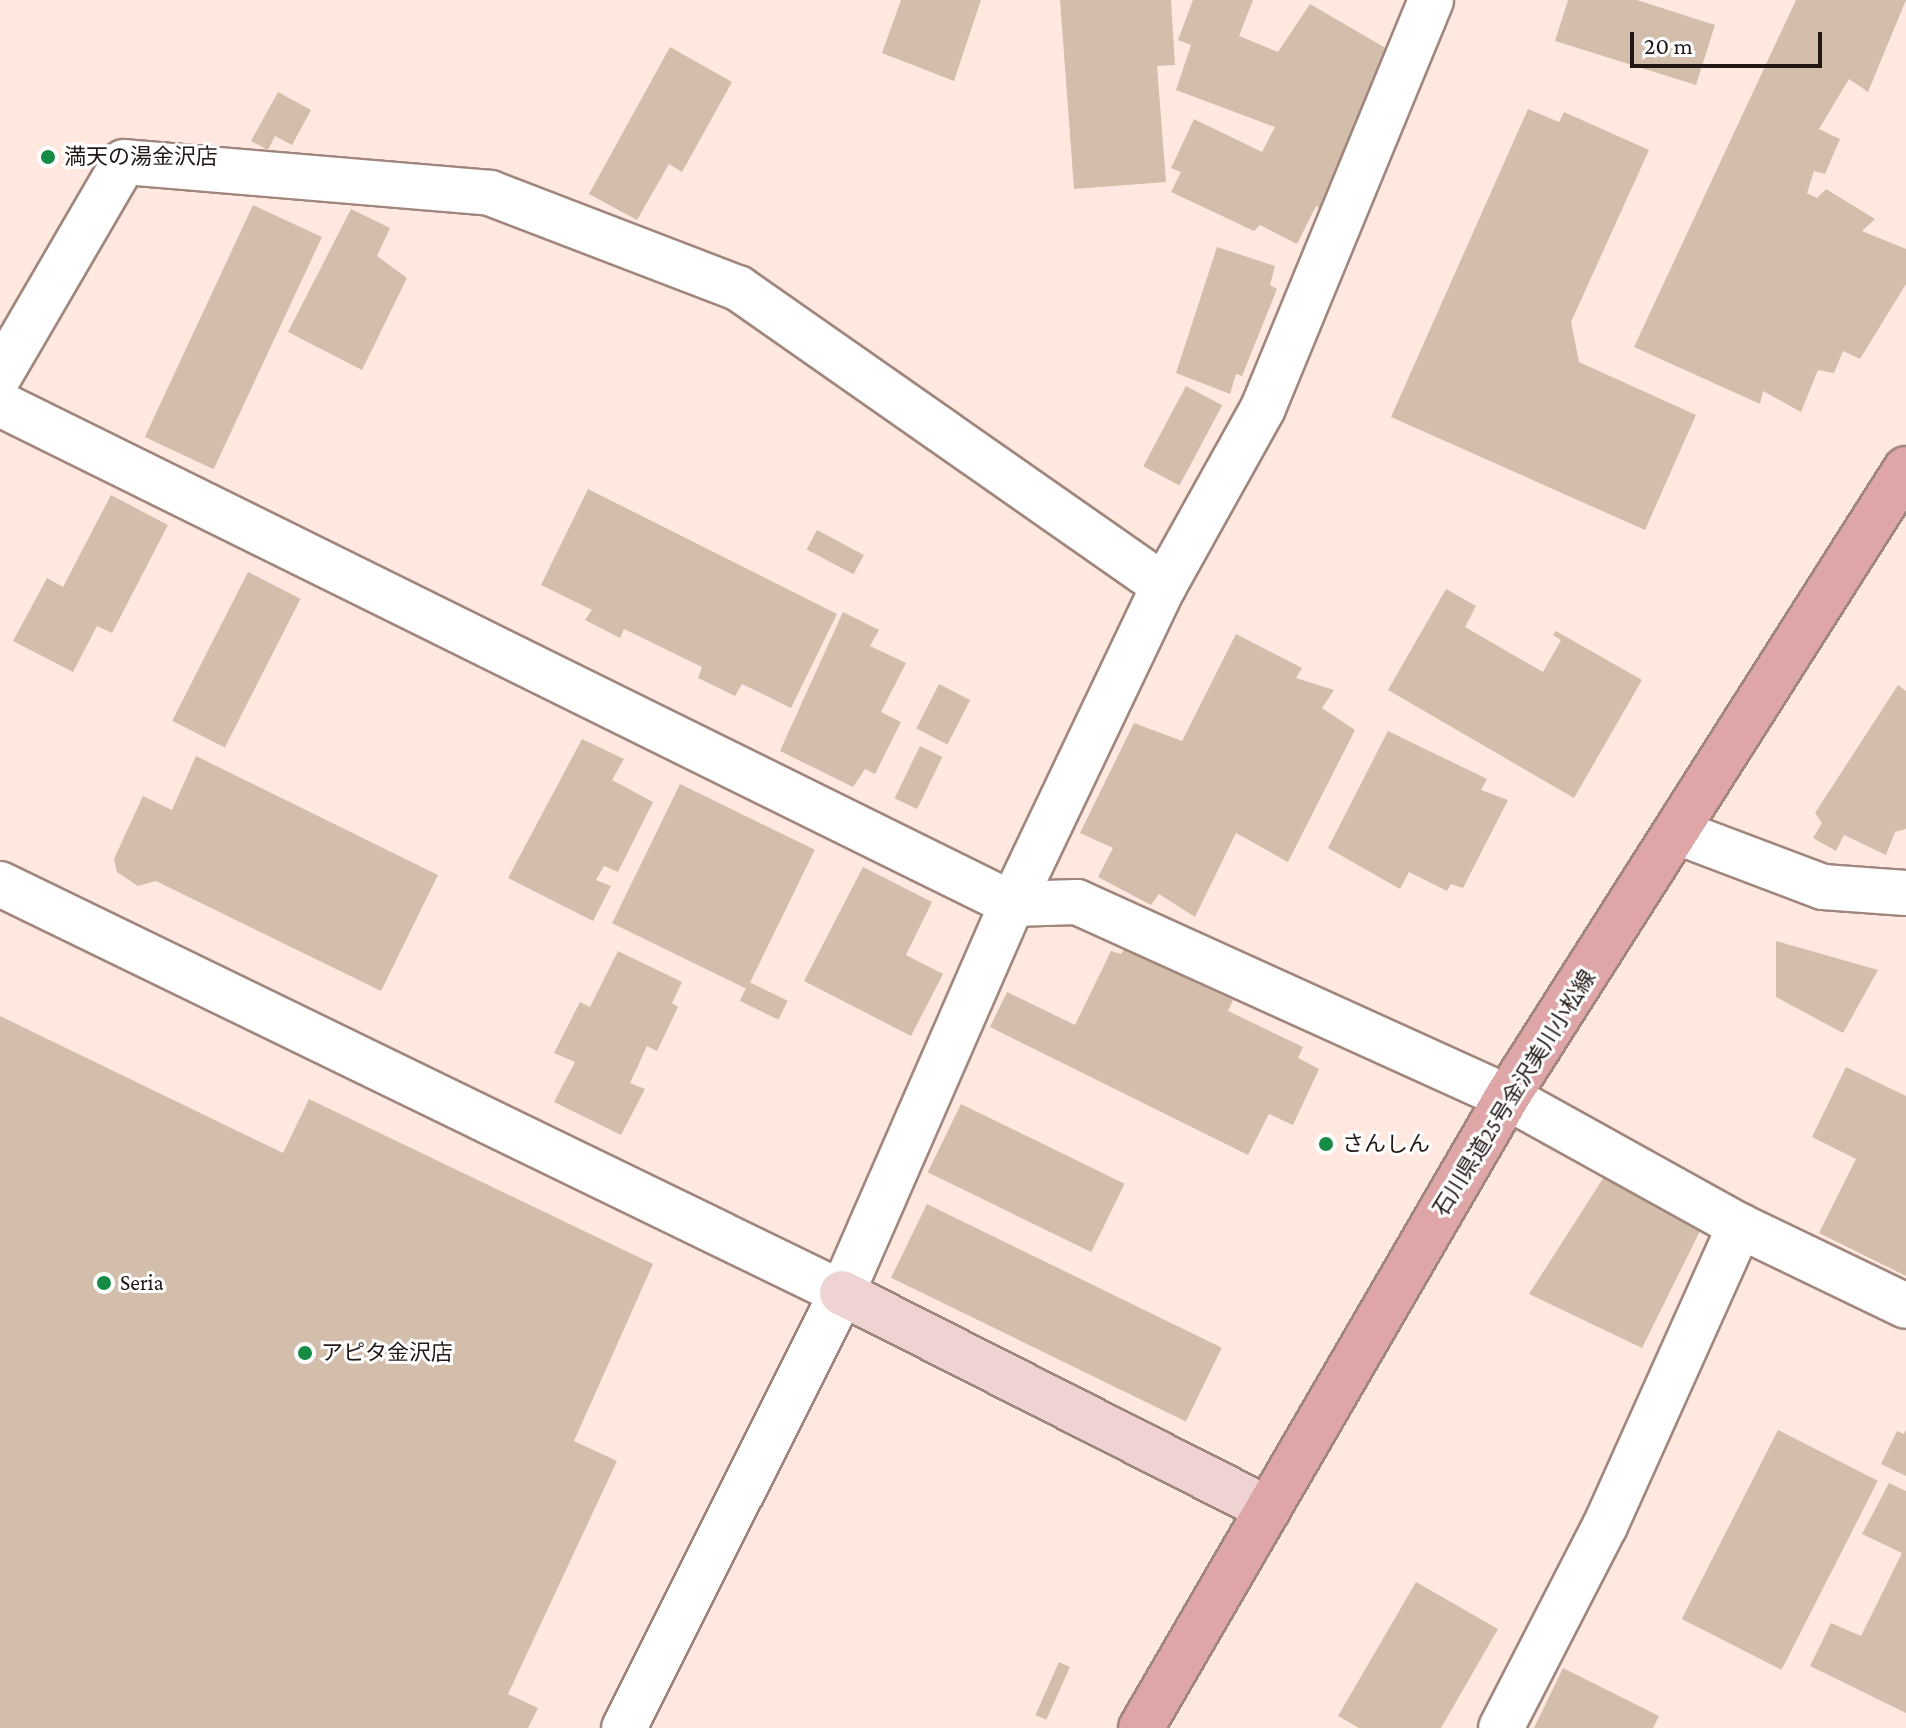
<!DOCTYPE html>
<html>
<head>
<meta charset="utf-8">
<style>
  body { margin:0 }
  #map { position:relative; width:1906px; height:1728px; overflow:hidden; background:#ffe8df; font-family:"Crimson Pro","Noto Sans JP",serif }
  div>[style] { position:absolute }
  .building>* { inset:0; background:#d3beac; transform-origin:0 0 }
  .roads { filter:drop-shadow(2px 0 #a0867d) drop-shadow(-2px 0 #a0867d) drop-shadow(0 2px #a0867d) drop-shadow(0 -2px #a0867d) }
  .street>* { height:44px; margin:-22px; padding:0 22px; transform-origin:22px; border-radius:22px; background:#fff }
  .secondary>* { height:44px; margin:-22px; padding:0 22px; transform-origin:22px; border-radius:22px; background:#efd3d3 }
  .primary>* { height:44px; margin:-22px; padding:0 22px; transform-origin:22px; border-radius:22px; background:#dfa6a7 }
  .dots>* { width:22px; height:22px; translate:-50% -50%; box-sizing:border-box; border:4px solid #fff; border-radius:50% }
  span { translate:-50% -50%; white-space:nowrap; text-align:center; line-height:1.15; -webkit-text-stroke:6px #fff; paint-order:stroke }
  .poi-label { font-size:22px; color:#211714 }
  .left { translate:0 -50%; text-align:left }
  .street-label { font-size:22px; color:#211714 }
  .scale { position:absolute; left:1630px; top:32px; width:192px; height:36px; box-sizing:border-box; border:4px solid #211714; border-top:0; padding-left:10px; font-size:24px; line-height:28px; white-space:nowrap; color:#211714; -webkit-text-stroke:6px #fff; paint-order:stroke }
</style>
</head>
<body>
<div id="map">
  <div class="building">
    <div style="clip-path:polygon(901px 0,981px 0,954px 81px,882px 53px)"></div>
    <div style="clip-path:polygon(1060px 0,1171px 0,1175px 65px,1157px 66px,1166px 182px,1074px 189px)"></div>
    <div style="clip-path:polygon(1193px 0,1253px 0,1239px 36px,1278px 52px,1310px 4px,1394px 53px,1346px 144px,1355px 150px,1326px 212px,1316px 206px,1297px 244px,1260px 225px,1254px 231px,1171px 192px,1181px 172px,1171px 168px,1194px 119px,1262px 152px,1275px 127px,1176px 90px,1191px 45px,1178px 40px)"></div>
    <div style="clip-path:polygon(1568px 0,1637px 0,1715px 25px,1696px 85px,1555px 41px)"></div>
    <div style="clip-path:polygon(1796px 0,1906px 0,1868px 92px,1849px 79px,1819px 129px,1840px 139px,1825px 174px,1814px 171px,1807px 193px,1817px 198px,1826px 189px,1875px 219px,1862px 231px,1906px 249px,1906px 284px,1860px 359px,1843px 351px,1834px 373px,1818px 370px,1801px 412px,1763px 391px,1760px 404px,1634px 347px)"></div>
    <div style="clip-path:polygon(670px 47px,732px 82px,682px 172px,669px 164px,637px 220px,589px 194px)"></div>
    <div style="clip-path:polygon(278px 92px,311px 110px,292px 145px,275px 136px,268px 150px,251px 141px)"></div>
    <div style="clip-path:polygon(1528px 109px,1559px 122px,1564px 112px,1649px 150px,1571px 322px,1579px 362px,1696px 415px,1645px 530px,1391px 417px)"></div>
    <div style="left:253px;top:205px;width:76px;height:256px;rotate:25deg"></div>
    <div style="clip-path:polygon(351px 209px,390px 228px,377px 256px,407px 278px,362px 370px,288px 332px)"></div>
    <div style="clip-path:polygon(1217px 247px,1275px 266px,1270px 285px,1277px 289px,1242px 376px,1236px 374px,1230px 394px,1176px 373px)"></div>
    <div style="left:1186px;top:386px;width:41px;height:91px;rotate:28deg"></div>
    <div style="clip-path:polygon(588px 489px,837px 614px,791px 708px,742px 684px,735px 696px,698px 678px,702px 667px,624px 629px,620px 638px,585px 620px,592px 610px,541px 585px)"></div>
    <div style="clip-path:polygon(111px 495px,168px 525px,112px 633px,97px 626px,73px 672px,13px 641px,47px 578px,63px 587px)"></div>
    <div style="left:817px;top:530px;width:53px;height:22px;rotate:28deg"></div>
    <div style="left:248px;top:572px;width:59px;height:167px;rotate:27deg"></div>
    <div style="clip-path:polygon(1446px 589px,1476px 606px,1465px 627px,1543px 672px,1561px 640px,1553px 635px,1556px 631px,1642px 680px,1574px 798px,1388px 690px)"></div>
    <div style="clip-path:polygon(843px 612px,879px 630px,870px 646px,906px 663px,881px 712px,901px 722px,875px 774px,865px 769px,853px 787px,780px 751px)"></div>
    <div style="clip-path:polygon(1236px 634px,1302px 668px,1296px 678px,1334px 690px,1322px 708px,1355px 730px,1288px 862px,1236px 833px,1195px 917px,1159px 894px,1151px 905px,1098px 877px,1113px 848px,1080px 833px,1134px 723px,1182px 741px)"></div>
    <div style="left:939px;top:684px;width:35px;height:50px;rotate:27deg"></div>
    <div style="clip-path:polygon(1898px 685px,1906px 691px,1906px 829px,1895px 832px,1886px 855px,1844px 835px,1836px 851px,1813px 838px,1822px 823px,1815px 813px)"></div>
    <div style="clip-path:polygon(1388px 731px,1487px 779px,1481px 790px,1508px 800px,1463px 888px,1451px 884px,1447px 891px,1409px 872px,1400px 889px,1328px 848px)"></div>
    <div style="clip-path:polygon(582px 739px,624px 759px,612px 780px,653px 802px,618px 872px,604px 866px,596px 880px,611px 886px,593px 921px,508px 878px)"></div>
    <div style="left:920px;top:746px;width:25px;height:58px;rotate:26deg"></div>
    <div style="clip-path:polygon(196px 756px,438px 875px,381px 991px,156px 881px,138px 886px,117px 872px,114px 859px,143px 796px,172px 810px)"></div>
    <div style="left:680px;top:784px;width:150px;height:155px;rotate:26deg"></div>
    <div style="clip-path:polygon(863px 867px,932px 902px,906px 955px,943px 974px,911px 1036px,804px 981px)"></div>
    <div style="clip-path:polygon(1776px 941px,1878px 970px,1843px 1033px,1776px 997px)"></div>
    <div style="clip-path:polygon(1125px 948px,1233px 1000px,1228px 1011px,1303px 1047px,1298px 1058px,1319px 1069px,1293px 1125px,1269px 1114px,1248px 1155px,990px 1027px,1007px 992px,1075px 1025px,1111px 951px,1121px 954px)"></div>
    <div style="clip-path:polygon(618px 951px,682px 982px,672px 1003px,678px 1007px,657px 1051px,647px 1046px,630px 1083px,645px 1089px,621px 1135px,554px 1102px,575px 1062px,554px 1053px,580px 1002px,590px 1007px)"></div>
    <div style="left:749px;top:982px;width:43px;height:21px;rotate:26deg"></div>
    <div style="clip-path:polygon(0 1016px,283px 1153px,309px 1099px,653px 1264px,574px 1441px,617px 1461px,508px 1694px,538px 1708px,528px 1728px,0 1728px)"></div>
    <div style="clip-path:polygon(1846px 1067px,1906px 1096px,1906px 1276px,1819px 1233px,1856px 1159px,1812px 1137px)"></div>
    <div style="left:961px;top:1104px;width:182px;height:76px;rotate:26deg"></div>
    <div style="clip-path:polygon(1604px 1177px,1703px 1225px,1642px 1348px,1529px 1294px)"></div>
    <div style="left:927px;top:1204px;width:328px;height:82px;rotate:26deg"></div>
    <div style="clip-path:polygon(1906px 1429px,1906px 1476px,1881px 1464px,1897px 1431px,1904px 1434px)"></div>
    <div style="left:1778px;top:1430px;width:112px;height:212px;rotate:27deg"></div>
    <div style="clip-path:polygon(1889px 1483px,1906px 1491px,1906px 1713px,1810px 1666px,1831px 1623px,1861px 1636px,1902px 1553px,1862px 1534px)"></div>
    <div style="clip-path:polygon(1416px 1582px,1498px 1629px,1441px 1728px,1359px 1728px,1338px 1716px)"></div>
    <div style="left:1059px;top:1662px;width:12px;height:58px;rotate:24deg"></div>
    <div style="clip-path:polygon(1563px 1668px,1659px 1716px,1653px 1728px,1534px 1728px)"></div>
  </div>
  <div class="roads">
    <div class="street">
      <div style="left:0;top:375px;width:246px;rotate:-59.8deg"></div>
      <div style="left:124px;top:162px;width:367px;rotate:4.8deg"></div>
      <div style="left:490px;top:193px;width:266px;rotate:21deg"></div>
      <div style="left:738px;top:288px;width:520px;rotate:34.97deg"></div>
      <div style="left:1164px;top:586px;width:204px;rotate:-60.9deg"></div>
      <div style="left:1263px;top:408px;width:441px;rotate:-67.6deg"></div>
      <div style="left:0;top:404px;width:1129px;rotate:26.29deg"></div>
      <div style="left:1012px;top:904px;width:65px;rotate:-1.8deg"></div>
      <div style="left:1077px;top:902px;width:472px;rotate:24.4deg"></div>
      <div style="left:1507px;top:1097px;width:266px;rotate:29deg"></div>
      <div style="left:1740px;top:1226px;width:184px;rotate:25.7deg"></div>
      <div style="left:1680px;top:833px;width:153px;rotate:20.7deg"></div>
      <div style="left:1823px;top:887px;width:83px;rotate:4.1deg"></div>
      <div style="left:0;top:884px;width:936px;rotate:25.91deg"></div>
      <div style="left:624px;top:1728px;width:487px;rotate:-63.4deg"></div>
      <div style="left:842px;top:1293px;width:425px;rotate:-66.4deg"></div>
      <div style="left:1012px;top:904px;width:352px;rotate:-64.5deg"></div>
      <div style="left:1501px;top:1728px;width:227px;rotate:-62.8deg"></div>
      <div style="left:1605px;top:1526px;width:329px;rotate:-65.8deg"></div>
    </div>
    <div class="secondary">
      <div style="left:842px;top:1293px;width:478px;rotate:26.9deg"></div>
    </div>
    <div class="primary">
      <div style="left:1141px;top:1728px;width:729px;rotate:-59.88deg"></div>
      <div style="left:1507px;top:1097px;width:744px;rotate:-57.57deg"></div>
    </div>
  </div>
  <div class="dots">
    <div style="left:48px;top:157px;background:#158b45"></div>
    <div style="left:1326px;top:1144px;background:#158b45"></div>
    <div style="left:104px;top:1283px;background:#158b45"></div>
    <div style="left:305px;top:1353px;background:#158b45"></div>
  </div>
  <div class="poi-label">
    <span class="left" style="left:64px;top:157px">満天の湯金沢店</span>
    <span class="left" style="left:1342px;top:1144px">さんしん</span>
    <span class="left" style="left:120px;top:1283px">Seria</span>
    <span class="left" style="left:321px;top:1353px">アピタ金沢店</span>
  </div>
  <div class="street-label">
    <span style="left:1514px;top:1093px;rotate:-58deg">石川県道25号金沢美川小松線</span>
  </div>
  <div class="scale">20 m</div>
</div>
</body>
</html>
